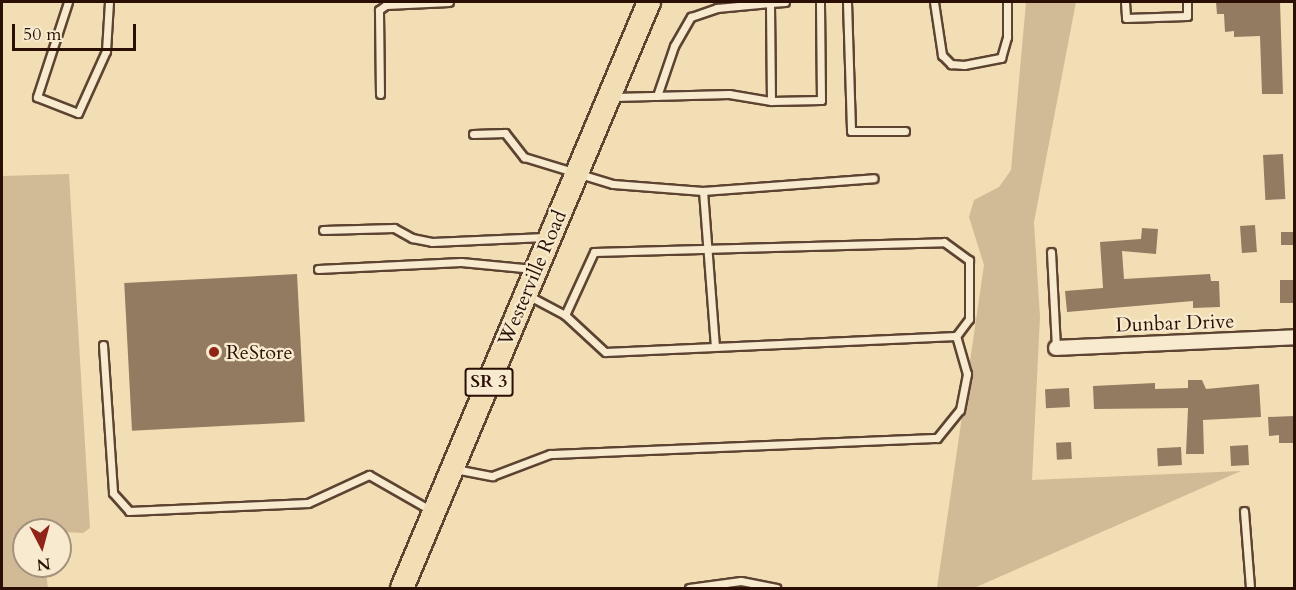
<!DOCTYPE html>
<html>
<head>
<meta charset="utf-8">
<style>
  body { margin:0 }
  #map { position:relative; width:1296px; height:590px; overflow:hidden; background:#f2deb4; font-family:Cardo,serif }
  div>[style] { position:absolute }
  .green>* { inset:0; background:#d0bb96 }
  .building>* { inset:0; background:#927b60; transform-origin:0 0 }
  .roads { filter:drop-shadow(2px 0 #5d4331) drop-shadow(-2px 0 #5d4331) drop-shadow(0 2px #5d4331) drop-shadow(0 -2px #5d4331) }
  .service>* { height:7px; margin:-3.5px; padding:0 3.5px; transform-origin:3.5px; border-radius:3.5px; background:#f7eace }
  .minor>* { height:14px; margin:-7px; padding:0 7px; transform-origin:7px; border-radius:7px; background:#f7eace }
  .primary>* { height:22px; margin:-11px; padding:0 11px; transform-origin:11px; border-radius:11px; background:#f2deb4 }
  .dots>* { width:16px; height:16px; translate:-50% -50%; box-sizing:border-box; border:3px solid #f7eace; border-radius:50% }
  span { translate:-50% -50%; white-space:nowrap; text-align:center; line-height:1.15; -webkit-text-stroke:4.5px #f7eace; paint-order:stroke }
  .shield-label span { padding:2px 4px; background:#f7eace; border:2px solid; border-radius:4px; -webkit-text-stroke-width:0 }
  .shield-label { font-size:18px; color:#2b0f05; font-weight:700 }
  .street-label { font-size:20px; color:#2b0f05 }
  .poi-label { font-size:20px; color:#2b0f05 }
  .left { translate:0 -50%; text-align:left }
  .frame { position:absolute; inset:0; border:3px solid #2b0f05; pointer-events:none }
  .north { position:absolute; left:12px; top:518px; width:60px; height:60px; box-sizing:border-box; background:#f7eace; border:2px solid #a5927e; border-radius:50%; rotate:174deg; font-size:16px; font-weight:700; line-height:24px; text-align:center; color:#2b0f05 }
  .north::after { content:''; display:block; margin:auto; width:21px; height:27px; background:#8f2418; clip-path:polygon(50% 0,100% 100%,50% 72%,0 100%) }
  .scale { position:absolute; left:12px; top:24px; width:124px; height:27px; box-sizing:border-box; border:3px solid #2b0f05; border-top:0; padding-left:8px; font-size:18px; line-height:21px; white-space:nowrap; color:#2b0f05; -webkit-text-stroke:4px #f7eace; paint-order:stroke }
</style>
</head>
<body>
<div id="map">
  <div class="green">
    <div style="clip-path:polygon(1026px 2px,1076px 2px,1034px 222px,1040px 317px,1032px 480px,1241px 471px,974px 588px,937px 588px,984px 265px,969px 217px,974px 200px,999px 187px,1011px 170px)"></div>
    <div style="clip-path:polygon(69px 174px,90px 528px,83px 533px,24px 530px,24px 566px,45px 566px,48px 588px,2px 588px,2px 176px)"></div>
  </div>
  <div class="building">
    <div style="clip-path:polygon(1216px 2px,1280px 2px,1283px 94px,1262px 94px,1260px 36px,1234px 37px,1234px 31px,1225px 32px,1224px 14px,1217px 14px)"></div>
    <div style="left:1283px;top:154px;width:45px;height:20px;rotate:87deg"></div>
    <div style="left:1255px;top:225px;width:27px;height:15px;rotate:86deg"></div>
    <div style="clip-path:polygon(1142px 228px,1158px 229px,1156px 254px,1122px 251px,1124px 279px,1210px 274px,1211px 281px,1219px 281px,1220px 307px,1193px 308px,1193px 301px,1067px 312px,1065px 291px,1103px 288px,1100px 242px,1141px 239px)"></div>
    <div style="left:1281px;top:232px;width:13px;height:13px"></div>
    <div style="left:297px;top:274px;width:148px;height:173px;rotate:87deg"></div>
    <div style="left:1280px;top:280px;width:14px;height:23px"></div>
    <div style="clip-path:polygon(1188px 380px,1202px 380px,1206px 389px,1259px 384px,1261px 417px,1203px 420px,1204px 454px,1186px 454px,1188px 408px,1094px 409px,1093px 386px,1155px 383px,1155px 389px,1188px 388px)"></div>
    <div style="left:1069px;top:388px;width:19px;height:24px;rotate:87deg"></div>
    <div style="clip-path:polygon(1294px 416px,1294px 443px,1279px 443px,1279px 435px,1269px 436px,1268px 417px)"></div>
    <div style="left:1071px;top:442px;width:17px;height:15px;rotate:87deg"></div>
    <div style="left:1248px;top:445px;width:20px;height:18px;rotate:87deg"></div>
    <div style="left:1181px;top:447px;width:18px;height:24px;rotate:87deg"></div>
  </div>
  <div class="roads">
    <div class="service">
      <div style="left:68px;top:2px;width:100px;rotate:108.1deg"></div>
      <div style="left:37px;top:97px;width:44px;rotate:21.3deg"></div>
      <div style="left:78px;top:113px;width:68px;rotate:-65.7deg"></div>
      <div style="left:106px;top:51px;width:49px;rotate:-86.5deg"></div>
      <div style="left:847px;top:2px;width:129px;rotate:88.2deg"></div>
      <div style="left:851px;top:131px;width:54px"></div>
      <div style="left:934px;top:2px;width:54px;rotate:81.4deg"></div>
      <div style="left:942px;top:55px;width:13px;rotate:45deg"></div>
      <div style="left:951px;top:64px;width:13px;rotate:4deg"></div>
      <div style="left:964px;top:65px;width:38px;rotate:-11deg"></div>
      <div style="left:1001px;top:58px;width:22px;rotate:-74deg"></div>
      <div style="left:1007px;top:37px;width:35px;rotate:-90deg"></div>
      <div style="left:1125px;top:2px;width:16px;rotate:86deg"></div>
      <div style="left:1126px;top:18px;width:61px;rotate:-1.9deg"></div>
      <div style="left:1187px;top:16px;width:14px;rotate:-90deg"></div>
      <div style="left:380px;top:94px;width:84px;rotate:-90.7deg"></div>
      <div style="left:379px;top:10px;width:9px;rotate:-36deg"></div>
      <div style="left:386px;top:5px;width:63px;rotate:-2.7deg"></div>
      <div style="left:657px;top:96px;width:53px;rotate:-71.2deg"></div>
      <div style="left:674px;top:46px;width:34px;rotate:-60deg"></div>
      <div style="left:691px;top:17px;width:28px;rotate:-19deg"></div>
      <div style="left:717px;top:8px;width:53px;rotate:-5.4deg"></div>
      <div style="left:614px;top:97px;width:115px;rotate:-1.5deg"></div>
      <div style="left:729px;top:94px;width:43px;rotate:9.5deg"></div>
      <div style="left:771px;top:101px;width:50px;rotate:-1.1deg"></div>
      <div style="left:821px;top:100px;width:98px;rotate:-90.6deg"></div>
      <div style="left:771px;top:101px;width:98px;rotate:-90.6deg"></div>
      <div style="left:770px;top:3px;width:15px;rotate:-4deg"></div>
      <div style="left:473px;top:134px;width:32px;rotate:-2deg"></div>
      <div style="left:505px;top:133px;width:31px;rotate:52deg"></div>
      <div style="left:524px;top:157px;width:93px;rotate:16.9deg"></div>
      <div style="left:613px;top:184px;width:90px;rotate:4.4deg"></div>
      <div style="left:703px;top:191px;width:156px;rotate:85.6deg"></div>
      <div style="left:703px;top:191px;width:171px;rotate:-4.3deg"></div>
      <div style="left:323px;top:230px;width:71px;rotate:-1.6deg"></div>
      <div style="left:394px;top:228px;width:21px;rotate:29deg"></div>
      <div style="left:412px;top:238px;width:20px;rotate:11deg"></div>
      <div style="left:432px;top:242px;width:113px;rotate:-2.5deg"></div>
      <div style="left:1051px;top:252px;width:96px;rotate:87deg"></div>
      <div style="left:318px;top:269px;width:143px;rotate:-2.8deg"></div>
      <div style="left:461px;top:262px;width:73px;rotate:5.5deg"></div>
      <div style="left:565px;top:315px;width:69px;rotate:-65.3deg"></div>
      <div style="left:594px;top:252px;width:350px;rotate:-1.6deg"></div>
      <div style="left:944px;top:242px;width:31px;rotate:36deg"></div>
      <div style="left:969px;top:260px;width:59px;rotate:90deg"></div>
      <div style="left:969px;top:319px;width:21px;rotate:127deg"></div>
      <div style="left:103px;top:345px;width:148px;rotate:86.1deg"></div>
      <div style="left:113px;top:493px;width:24px;rotate:48deg"></div>
      <div style="left:129px;top:511px;width:179px;rotate:-2.6deg"></div>
      <div style="left:308px;top:503px;width:67px;rotate:-24.7deg"></div>
      <div style="left:369px;top:475px;width:73px;rotate:29.7deg"></div>
      <div style="left:455px;top:469px;width:38px;rotate:11deg"></div>
      <div style="left:492px;top:476px;width:62px;rotate:-20.8deg"></div>
      <div style="left:550px;top:454px;width:387px;rotate:-2.4deg"></div>
      <div style="left:937px;top:438px;width:36px;rotate:-51deg"></div>
      <div style="left:960px;top:410px;width:37px;rotate:-79deg"></div>
      <div style="left:967px;top:374px;width:40px;rotate:-106deg"></div>
      <div style="left:956px;top:336px;width:351px;rotate:177.4deg"></div>
      <div style="left:605px;top:352px;width:54px;rotate:-137.2deg"></div>
      <div style="left:565px;top:315px;width:40px;rotate:-152deg"></div>
      <div style="left:1244px;top:511px;width:77px;rotate:85.5deg"></div>
      <div style="left:689px;top:588px;width:52px;rotate:-7.7deg"></div>
      <div style="left:741px;top:581px;width:36px;rotate:11deg"></div>
    </div>
    <div class="minor">
      <div style="left:1056px;top:348px;width:238px;rotate:-2.6deg"></div>
    </div>
    <div class="primary">
      <div style="left:402px;top:588px;width:636px;rotate:-67.14deg"></div>
    </div>
  </div>
  <div class="dots">
    <div style="left:214px;top:352px;background:#8f2418"></div>
  </div>
  <div class="shield-label">
    <span style="left:489px;top:382px">SR 3</span>
  </div>
  <div class="street-label">
    <span style="left:532px;top:278px;rotate:-67deg">Westerville Road</span>
    <span style="left:1175px;top:323px;rotate:-2deg">Dunbar Drive</span>
  </div>
  <div class="poi-label">
    <span class="left" style="left:226px;top:352px">ReStore</span>
  </div>
  <div class="frame"></div>
  <div class="north">N</div>
  <div class="scale">50 m</div>
</div>
</body>
</html>
